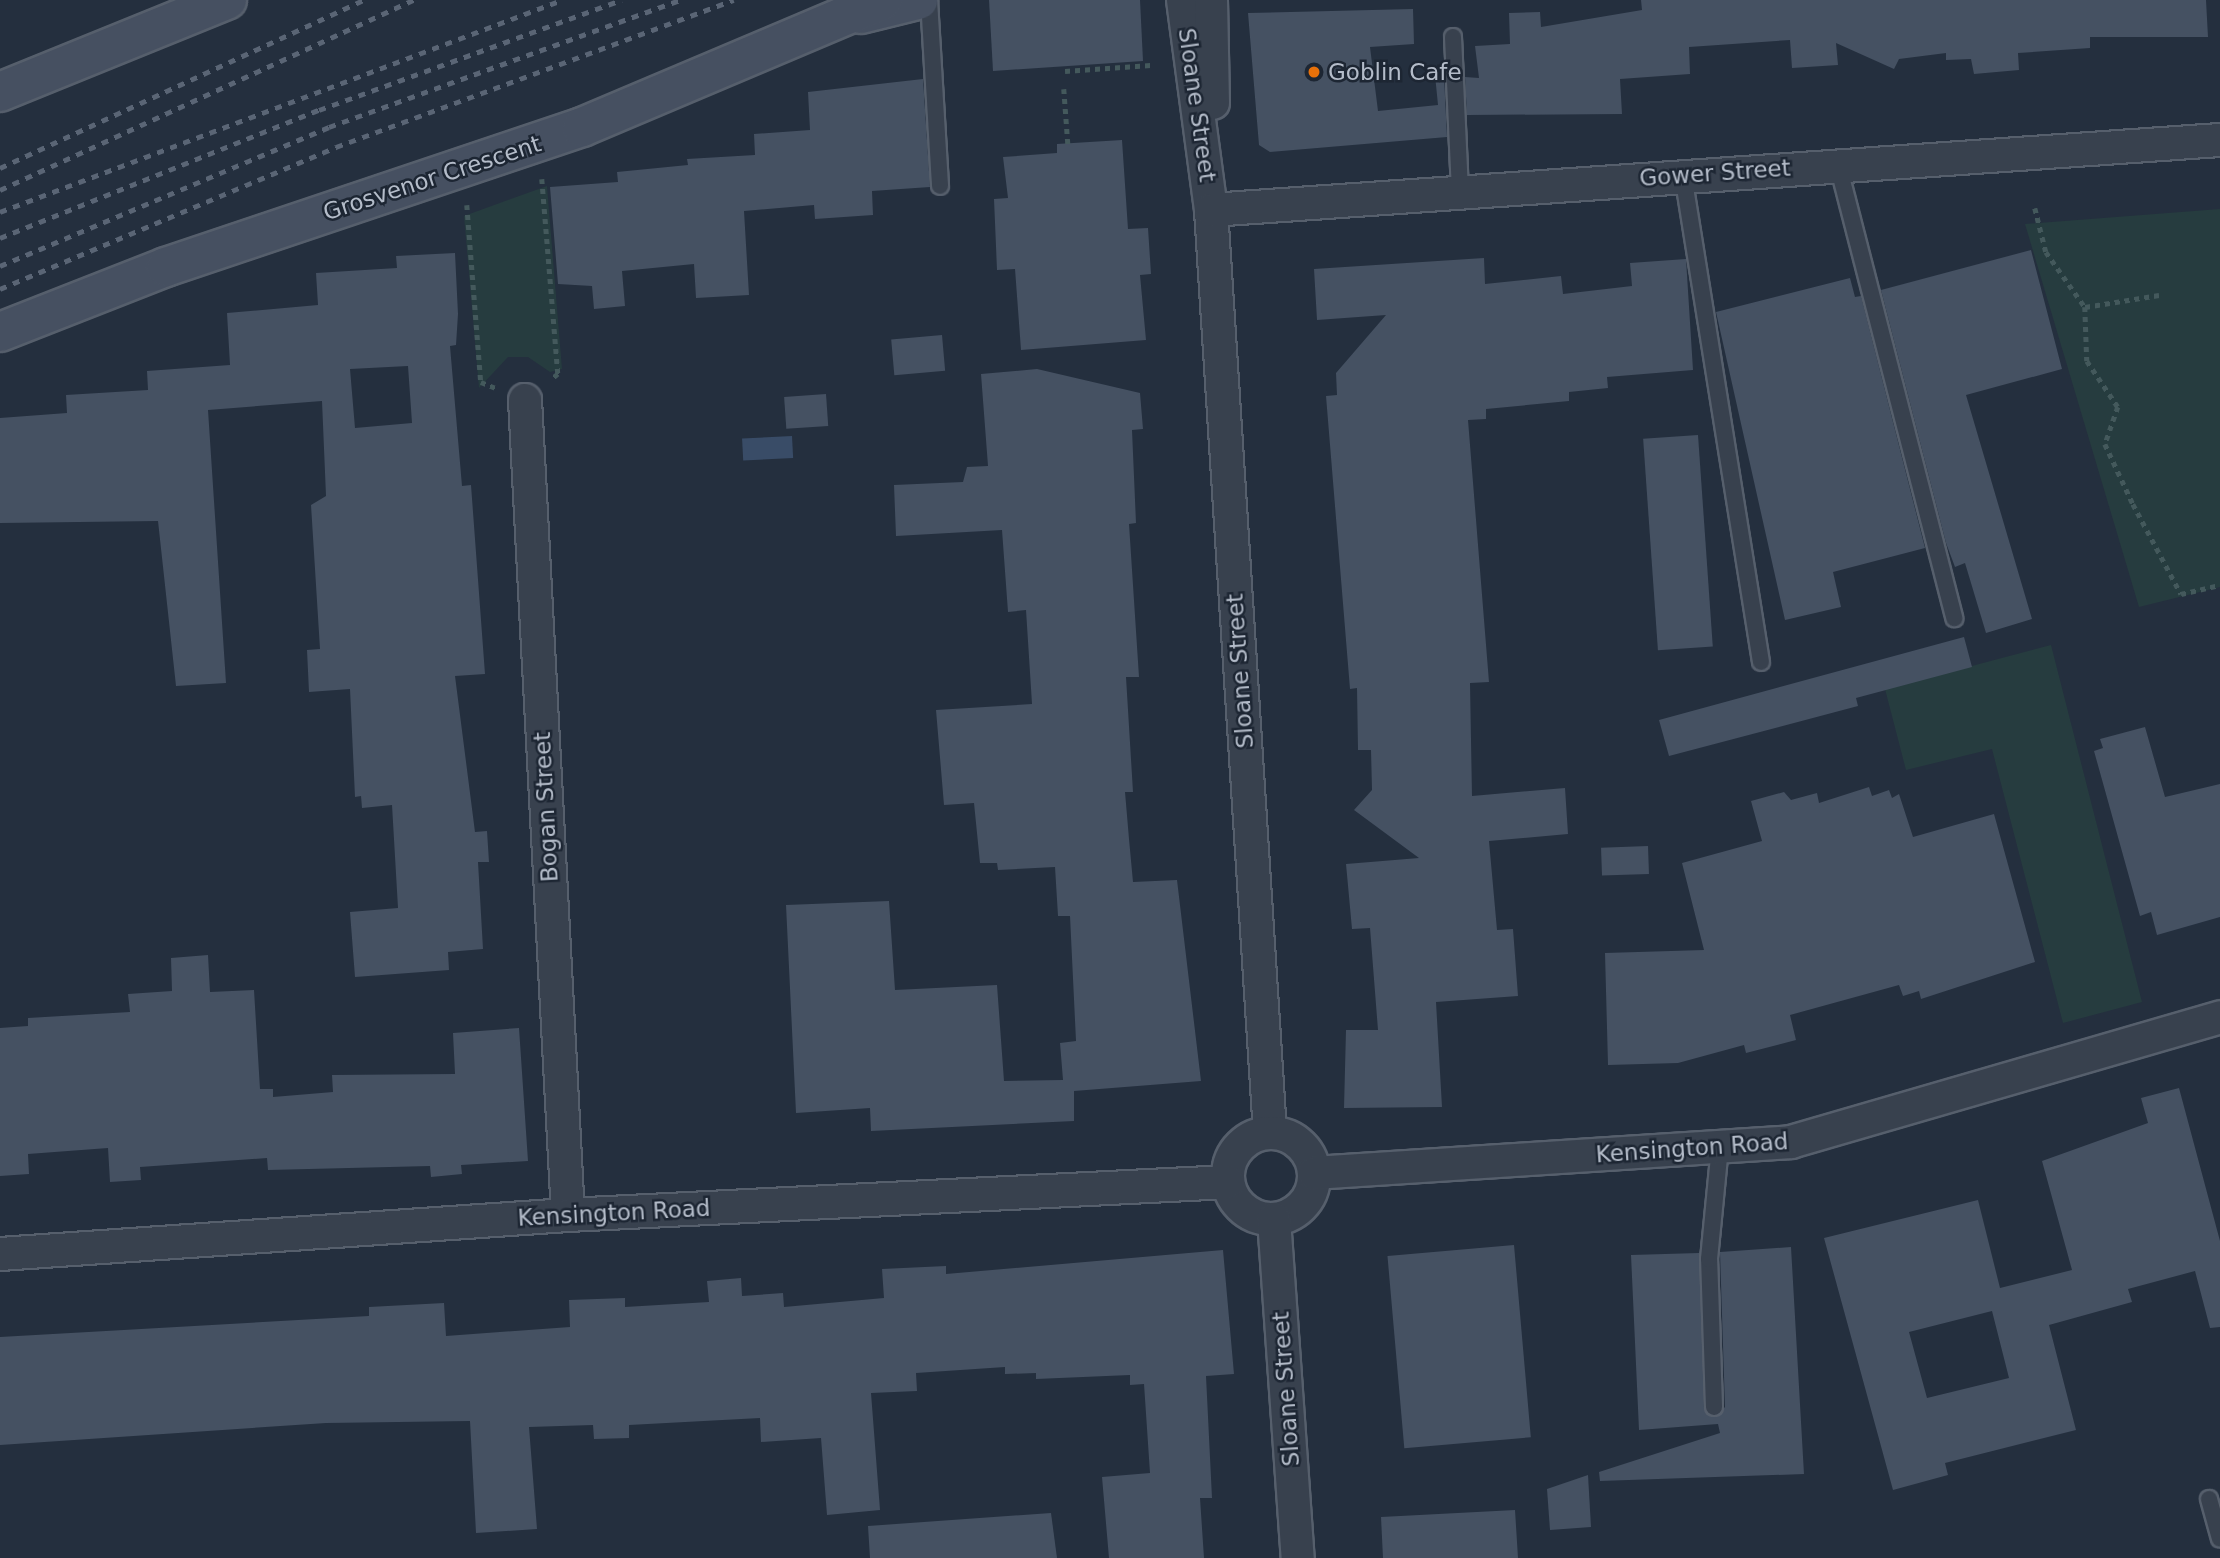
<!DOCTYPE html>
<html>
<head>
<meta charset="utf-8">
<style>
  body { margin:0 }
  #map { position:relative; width:2220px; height:1558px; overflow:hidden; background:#242f3e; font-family:"DejaVu Sans",sans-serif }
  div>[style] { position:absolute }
  .green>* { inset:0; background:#263c3f }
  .water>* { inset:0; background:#394c67; transform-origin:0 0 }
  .building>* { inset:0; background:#455162; transform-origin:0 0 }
  .path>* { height:4.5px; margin-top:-2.25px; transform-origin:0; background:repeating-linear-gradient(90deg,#44595c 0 5px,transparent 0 10px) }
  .roads { filter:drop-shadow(2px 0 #565f6c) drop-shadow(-2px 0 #565f6c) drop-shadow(0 2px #565f6c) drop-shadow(0 -2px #565f6c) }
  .lane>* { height:16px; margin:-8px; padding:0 8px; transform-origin:8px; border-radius:8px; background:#38414e }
  .street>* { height:32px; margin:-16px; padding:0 16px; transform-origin:16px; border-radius:16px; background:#38414e }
  .street>.ring { margin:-16px; padding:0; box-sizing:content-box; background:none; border:32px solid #38414e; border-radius:50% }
  .secondary>* { height:38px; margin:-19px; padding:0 19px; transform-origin:19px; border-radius:19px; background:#465061 }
  .rail>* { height:5px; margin-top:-2.5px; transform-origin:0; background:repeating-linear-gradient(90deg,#5a6575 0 7px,transparent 0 14px) }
  .dots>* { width:19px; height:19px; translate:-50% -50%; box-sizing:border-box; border:4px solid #1d2633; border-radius:50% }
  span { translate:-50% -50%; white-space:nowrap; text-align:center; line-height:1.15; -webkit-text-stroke:5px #1d2633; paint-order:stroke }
  .poi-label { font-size:23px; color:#b4bcc9 }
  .left { translate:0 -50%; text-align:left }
  .street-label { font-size:23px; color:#b4bcc9 }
</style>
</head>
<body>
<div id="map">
  <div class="green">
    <div style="clip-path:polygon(547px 186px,562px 369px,550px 372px,528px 357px,508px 357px,479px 388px,464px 216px)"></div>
    <div style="clip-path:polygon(2220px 209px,2220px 587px,2139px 607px,2025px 224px)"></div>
    <div style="clip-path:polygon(2051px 645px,2142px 1002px,2063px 1023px,1992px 749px,1906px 770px,1885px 689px)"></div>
  </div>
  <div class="water">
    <div style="left:792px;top:436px;width:22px;height:50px;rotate:87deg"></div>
  </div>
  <div class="building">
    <div style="clip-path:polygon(989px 0,1140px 0,1143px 61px,993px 71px)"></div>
    <div style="clip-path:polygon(1641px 0,2206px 0,2208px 37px,2090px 37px,2090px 48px,2018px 53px,2019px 70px,1974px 74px,1971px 59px,1946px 60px,1946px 53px,1899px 59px,1894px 69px,1836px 43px,1838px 65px,1792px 68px,1790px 40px,1689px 47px,1690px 74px,1620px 79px,1622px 114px,1467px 115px,1465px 77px,1479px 78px,1475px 46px,1510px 44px,1509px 13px,1540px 12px,1541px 27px,1642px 10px)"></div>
    <div style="clip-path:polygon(1413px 9px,1414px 44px,1370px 47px,1378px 111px,1438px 105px,1435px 75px,1444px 76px,1447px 137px,1270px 152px,1259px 145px,1248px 13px)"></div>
    <div style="clip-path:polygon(923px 79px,930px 187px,872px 191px,873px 215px,815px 219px,814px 205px,744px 211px,749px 295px,696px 298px,694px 264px,622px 271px,625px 306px,594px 309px,592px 286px,558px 284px,550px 187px,618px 182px,617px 172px,688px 165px,687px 159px,755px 155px,754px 134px,810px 130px,808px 92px)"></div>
    <div style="clip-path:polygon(1122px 140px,1128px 229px,1148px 228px,1151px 274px,1140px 275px,1146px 340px,1021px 350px,1015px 269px,997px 270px,994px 199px,1008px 198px,1003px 157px,1057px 153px,1057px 144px)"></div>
    <div style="clip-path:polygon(2031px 250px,2062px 369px,1966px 395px,2032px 619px,1986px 633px,1965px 563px,1955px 567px,1946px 543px,1881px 290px)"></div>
    <div style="clip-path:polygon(evenodd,455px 253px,458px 314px,456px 345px,450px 346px,462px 486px,471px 485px,485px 674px,455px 676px,475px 832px,487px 831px,489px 862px,478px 862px,483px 949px,448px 952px,449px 970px,355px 977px,350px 912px,398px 908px,392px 805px,362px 808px,361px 796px,355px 797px,350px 689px,309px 692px,307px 650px,320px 649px,311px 505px,326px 496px,322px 401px,208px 410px,226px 683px,176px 686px,158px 521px,0 523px,0 418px,67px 413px,66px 395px,148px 390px,147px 371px,230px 365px,227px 313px,318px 305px,316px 273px,397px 268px,396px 256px,455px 253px,408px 366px,412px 423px,355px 428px,350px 369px,408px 366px)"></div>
    <div style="clip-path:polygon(1484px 258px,1485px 284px,1561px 276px,1563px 294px,1632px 286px,1630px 263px,1686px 259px,1693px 370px,1607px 377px,1608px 388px,1569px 392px,1569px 401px,1486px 409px,1486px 419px,1468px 420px,1489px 682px,1470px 683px,1472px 796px,1565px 788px,1568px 834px,1489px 841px,1497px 930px,1513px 929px,1518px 996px,1436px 1002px,1442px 1107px,1344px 1108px,1346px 1030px,1378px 1030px,1370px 928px,1352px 929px,1346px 864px,1419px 858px,1354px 810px,1372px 790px,1371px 750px,1358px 750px,1357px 688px,1350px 689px,1326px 396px,1337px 395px,1336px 373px,1386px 315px,1317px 320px,1314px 269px)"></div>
    <div style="clip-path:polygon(1850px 278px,1855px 297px,1861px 296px,1925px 548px,1833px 572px,1841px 607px,1785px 620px,1716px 312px)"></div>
    <div style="left:942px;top:335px;width:36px;height:51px;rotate:85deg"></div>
    <div style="clip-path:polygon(1037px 369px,1140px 393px,1143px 429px,1132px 430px,1136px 523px,1129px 524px,1139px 677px,1126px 677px,1133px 792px,1125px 792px,1129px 839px,1133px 882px,1177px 880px,1201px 1081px,1074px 1091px,1074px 1121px,871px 1131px,870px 1108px,796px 1113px,786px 905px,889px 901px,895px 990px,997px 985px,1004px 1081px,1063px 1080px,1060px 1043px,1076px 1041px,1070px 916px,1058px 916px,1055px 867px,998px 870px,997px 863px,980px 863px,974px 803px,944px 805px,936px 710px,1032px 704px,1026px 610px,1008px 612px,1002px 530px,896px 536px,894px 485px,963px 482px,967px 467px,988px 466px,981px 374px)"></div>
    <div style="left:826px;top:394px;width:32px;height:42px;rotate:86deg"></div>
    <div style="left:1698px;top:435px;width:212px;height:55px;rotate:86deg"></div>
    <div style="clip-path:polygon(1964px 637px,1972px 667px,1856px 698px,1858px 706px,1669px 756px,1659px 720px)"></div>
    <div style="clip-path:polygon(2145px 727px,2165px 797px,2220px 784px,2220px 917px,2157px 935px,2151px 912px,2140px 916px,2094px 751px,2103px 748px,2100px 739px)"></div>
    <div style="clip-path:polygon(1869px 787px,1872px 796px,1889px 790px,1892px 798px,1899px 794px,1913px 837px,1994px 814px,2035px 962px,1921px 999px,1919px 991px,1903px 996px,1899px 985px,1790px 1015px,1796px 1040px,1746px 1053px,1744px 1045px,1678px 1063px,1608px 1065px,1605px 953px,1704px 950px,1682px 863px,1762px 841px,1751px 801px,1784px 792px,1791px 800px,1817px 793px,1819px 803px)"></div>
    <div style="left:1648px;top:846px;width:28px;height:47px;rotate:88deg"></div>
    <div style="clip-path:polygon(208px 955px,210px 992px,254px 990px,260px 1089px,273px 1089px,273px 1097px,333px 1092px,332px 1075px,455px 1074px,453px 1033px,519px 1028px,528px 1161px,461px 1165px,462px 1174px,431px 1177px,430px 1166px,268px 1170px,267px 1158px,140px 1167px,141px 1180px,110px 1182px,108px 1148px,28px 1154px,29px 1174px,0 1176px,0 1028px,28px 1026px,28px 1018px,130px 1012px,128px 994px,172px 991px,171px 958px)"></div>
    <div style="clip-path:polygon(evenodd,2179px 1088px,2220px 1241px,2220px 1327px,2210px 1328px,2195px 1271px,2128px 1289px,2132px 1302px,2049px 1325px,2076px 1430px,1945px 1463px,1948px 1475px,1893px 1490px,1824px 1238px,1978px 1200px,2000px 1288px,2072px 1270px,2042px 1161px,2148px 1123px,2141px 1098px,2179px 1088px,1992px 1311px,2009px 1378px,1927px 1398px,1909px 1332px,1992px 1311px)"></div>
    <div style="left:1514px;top:1245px;width:193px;height:127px;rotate:85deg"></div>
    <div style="clip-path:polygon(1791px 1247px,1804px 1474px,1600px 1481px,1599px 1472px,1720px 1433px,1718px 1424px,1639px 1430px,1631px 1255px,1699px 1253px,1704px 1407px,1715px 1417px,1725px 1407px,1720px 1252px)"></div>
    <div style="clip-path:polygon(1223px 1250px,1234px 1374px,1206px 1376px,1212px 1498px,1200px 1498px,1204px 1558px,1109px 1558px,1102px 1477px,1150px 1473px,1144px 1384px,1130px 1385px,1130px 1375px,1036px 1379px,1036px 1373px,1005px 1374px,1005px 1367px,916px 1373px,917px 1391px,871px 1393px,880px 1510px,827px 1515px,821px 1438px,761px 1442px,760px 1418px,629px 1425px,629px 1438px,594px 1439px,593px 1425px,529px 1427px,537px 1529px,476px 1533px,470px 1421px,326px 1423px,0 1445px,0 1337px,369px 1316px,369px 1307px,444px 1303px,446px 1336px,570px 1327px,569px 1300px,625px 1298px,625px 1307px,709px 1302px,707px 1281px,741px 1278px,742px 1296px,783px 1293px,784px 1307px,884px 1298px,882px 1269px,946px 1266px,946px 1274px)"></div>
    <div style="clip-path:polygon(1588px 1475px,1591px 1527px,1550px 1530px,1547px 1489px)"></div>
    <div style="clip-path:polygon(1515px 1510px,1518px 1558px,1383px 1558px,1381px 1517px)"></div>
    <div style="clip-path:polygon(1051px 1513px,1057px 1558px,870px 1558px,868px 1526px)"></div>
  </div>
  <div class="path">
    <div style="left:1065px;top:71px;width:86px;rotate:-4deg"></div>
    <div style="left:1064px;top:89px;width:55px;rotate:85.8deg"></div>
    <div style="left:542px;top:179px;width:196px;rotate:85.3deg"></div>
    <div style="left:558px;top:374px;width:8px;rotate:140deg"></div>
    <div style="left:467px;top:205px;width:178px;rotate:85.5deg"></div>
    <div style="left:481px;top:382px;width:16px;rotate:22deg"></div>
    <div style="left:2035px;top:208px;width:45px;rotate:76deg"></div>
    <div style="left:2046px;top:252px;width:67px;rotate:54.7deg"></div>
    <div style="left:2085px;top:307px;width:54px;rotate:87.9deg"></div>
    <div style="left:2087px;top:361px;width:55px;rotate:56deg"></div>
    <div style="left:2118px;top:407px;width:39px;rotate:109deg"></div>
    <div style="left:2105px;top:444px;width:66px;rotate:65deg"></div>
    <div style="left:2133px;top:504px;width:102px;rotate:61.9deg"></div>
    <div style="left:2181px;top:594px;width:40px;rotate:-13deg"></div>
    <div style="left:2085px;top:307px;width:75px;rotate:-9.2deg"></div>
  </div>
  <div class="roads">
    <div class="lane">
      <div style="left:929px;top:0;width:186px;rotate:86.6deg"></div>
      <div style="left:1453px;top:37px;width:152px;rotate:87.4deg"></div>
      <div style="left:1838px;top:165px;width:468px;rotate:75.6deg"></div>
      <div style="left:1683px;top:175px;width:493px;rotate:80.9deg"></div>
      <div style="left:1714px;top:1407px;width:148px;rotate:-91.9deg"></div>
      <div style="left:1709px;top:1259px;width:113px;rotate:-84.4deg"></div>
      <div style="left:2209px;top:1499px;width:41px;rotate:74.6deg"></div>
    </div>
    <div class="street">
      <div style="left:1183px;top:0;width:212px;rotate:82.4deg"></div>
      <div style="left:1211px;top:210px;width:925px;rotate:86.34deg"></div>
      <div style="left:1211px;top:0;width:103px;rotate:88.9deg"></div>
      <div style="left:1211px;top:210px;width:1011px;rotate:-3.97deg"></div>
      <div style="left:525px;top:400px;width:816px;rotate:86.98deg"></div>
      <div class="ring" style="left:1228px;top:1133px;width:54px;height:54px"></div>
      <div style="left:1314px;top:1173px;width:478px;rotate:-3.7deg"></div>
      <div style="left:1791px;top:1142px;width:447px;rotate:-16.2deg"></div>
      <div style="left:1274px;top:1219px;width:340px;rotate:86deg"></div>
      <div style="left:0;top:1254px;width:569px;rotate:-3.93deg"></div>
      <div style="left:568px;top:1215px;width:661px;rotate:-2.86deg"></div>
    </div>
    <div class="secondary">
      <div style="left:861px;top:14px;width:59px;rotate:-13.8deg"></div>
      <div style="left:0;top:92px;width:245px;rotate:-22.1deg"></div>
      <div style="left:0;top:332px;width:178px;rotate:-21.4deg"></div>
      <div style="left:166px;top:267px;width:439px;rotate:-18.6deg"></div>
      <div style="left:582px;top:127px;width:327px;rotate:-22.9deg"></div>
    </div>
  </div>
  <div class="rail">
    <div style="left:0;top:168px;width:401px;rotate:-24.8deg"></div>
    <div style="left:0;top:190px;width:456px;rotate:-24.7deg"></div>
    <div style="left:0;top:212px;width:601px;rotate:-20.67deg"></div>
    <div style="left:0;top:238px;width:344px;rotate:-21.9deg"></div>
    <div style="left:319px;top:110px;width:322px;rotate:-20deg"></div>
    <div style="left:0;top:266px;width:357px;rotate:-22.9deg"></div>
    <div style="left:329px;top:127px;width:373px;rotate:-19.9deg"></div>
    <div style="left:0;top:289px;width:365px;rotate:-22.9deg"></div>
    <div style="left:336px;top:147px;width:424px;rotate:-20.3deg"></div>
  </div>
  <div class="dots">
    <div style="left:1314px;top:72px;background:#e8710a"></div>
  </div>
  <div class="poi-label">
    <span class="left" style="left:1328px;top:72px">Goblin Cafe</span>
  </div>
  <div class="street-label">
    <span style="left:1197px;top:105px;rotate:82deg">Sloane Street</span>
    <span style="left:1715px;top:173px;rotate:-4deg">Gower Street</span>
    <span style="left:432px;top:178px;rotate:-18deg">Grosvenor Crescent</span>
    <span style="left:1240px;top:671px;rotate:-94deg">Sloane Street</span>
    <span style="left:546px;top:807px;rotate:-93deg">Bogan Street</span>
    <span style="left:1692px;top:1148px;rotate:-4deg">Kensington Road</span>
    <span style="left:614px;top:1213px;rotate:-3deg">Kensington Road</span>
    <span style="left:1286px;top:1389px;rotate:-94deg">Sloane Street</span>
  </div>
</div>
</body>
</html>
